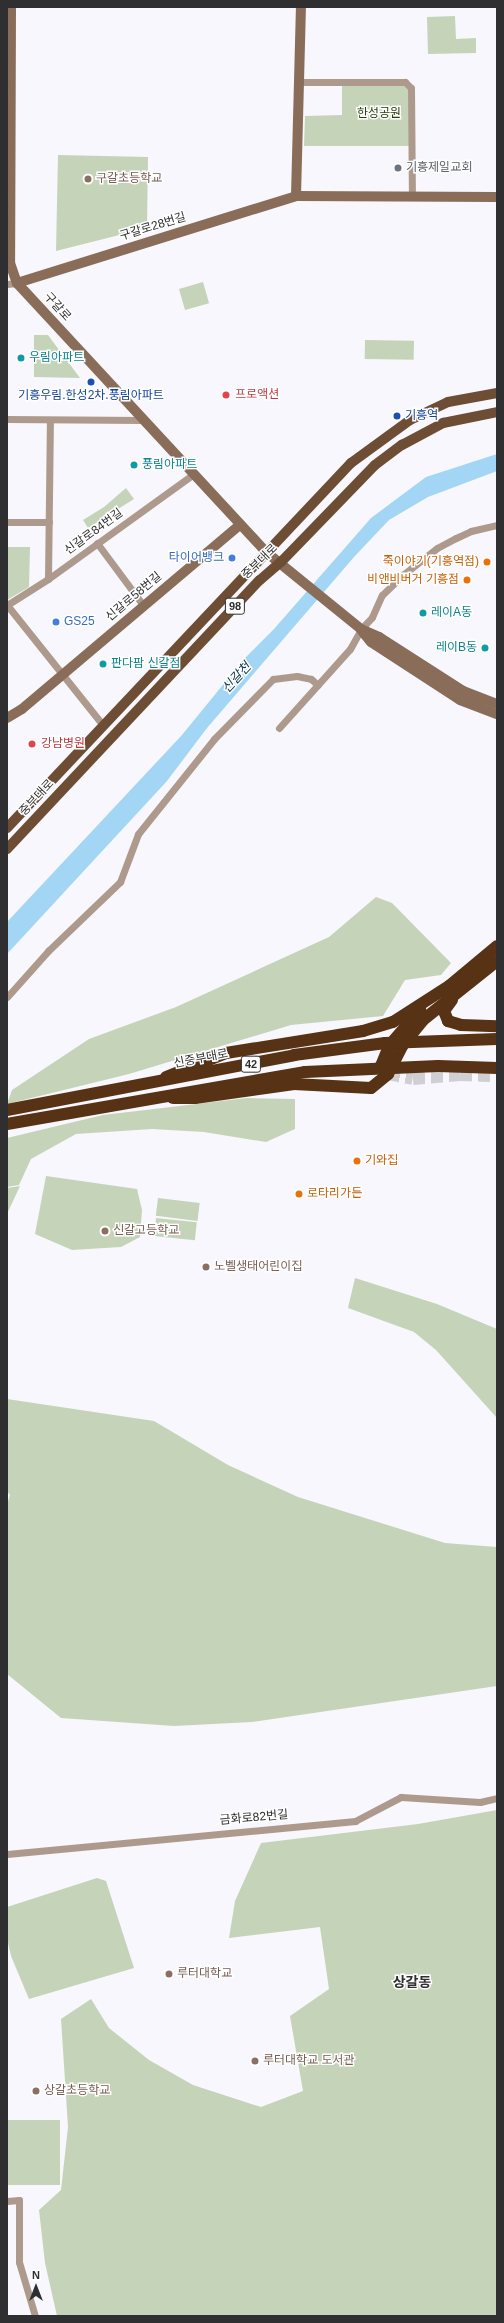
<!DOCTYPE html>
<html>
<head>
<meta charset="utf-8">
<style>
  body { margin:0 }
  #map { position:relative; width:504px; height:2323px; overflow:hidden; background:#f7f7fd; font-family:Helvetica,"Noto Sans KR",sans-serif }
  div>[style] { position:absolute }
  .green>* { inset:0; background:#c5d4b8; transform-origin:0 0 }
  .water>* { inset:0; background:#a2d6f4 }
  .highway-tunnel>* { height:12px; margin-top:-6px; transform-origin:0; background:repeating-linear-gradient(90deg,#cfcfd4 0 12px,transparent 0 18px) }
  .street>* { height:7px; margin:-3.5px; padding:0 3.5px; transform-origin:3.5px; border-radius:3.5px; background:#ae9a8c }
  .secondary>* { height:10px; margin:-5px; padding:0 5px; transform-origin:5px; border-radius:5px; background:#896d59 }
  .primary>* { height:10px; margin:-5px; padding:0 5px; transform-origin:5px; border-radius:5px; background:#6e4d35 }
  .highway>* { height:12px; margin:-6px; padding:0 6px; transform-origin:6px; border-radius:6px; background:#573215 }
  .highway-bridge>* { height:12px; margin:-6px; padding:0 6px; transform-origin:6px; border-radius:6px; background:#573215 }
  .dots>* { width:11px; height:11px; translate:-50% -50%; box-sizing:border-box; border:2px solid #fff; border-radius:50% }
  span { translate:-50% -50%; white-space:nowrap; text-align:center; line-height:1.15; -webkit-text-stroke:3px #fff; paint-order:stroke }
  .shield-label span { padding:1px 3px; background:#fff; border:1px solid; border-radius:3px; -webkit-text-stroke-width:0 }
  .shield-label { font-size:11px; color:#2f2f31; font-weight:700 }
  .park-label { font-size:12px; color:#273d0b }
  .worship-label { font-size:12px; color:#5b616d }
  .left { translate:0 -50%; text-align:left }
  .education-label { font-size:12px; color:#785e54 }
  .street-label { font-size:12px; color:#2f2f31 }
  .culture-label { font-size:12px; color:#0d838f }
  .right { translate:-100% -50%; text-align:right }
  .health-label { font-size:12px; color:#be3a42 }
  .transit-label { font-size:12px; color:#164399 }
  .shop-label { font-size:12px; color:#366cbe }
  .food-label { font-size:12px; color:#c56008 }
  .water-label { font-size:13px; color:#063348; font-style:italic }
  .quarter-label { font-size:14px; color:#2f2f31; font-weight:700 }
  .frame { position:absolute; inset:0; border:8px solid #2f2f31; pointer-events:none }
  .north { position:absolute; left:16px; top:2267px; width:40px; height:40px; -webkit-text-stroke:3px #fff; paint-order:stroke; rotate:0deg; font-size:11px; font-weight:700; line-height:16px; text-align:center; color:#2f2f31 }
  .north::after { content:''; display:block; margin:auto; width:14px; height:18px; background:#2f2f31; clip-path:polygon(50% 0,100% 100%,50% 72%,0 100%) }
</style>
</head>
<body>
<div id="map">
  <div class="green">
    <div style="clip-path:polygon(455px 16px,456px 39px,476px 38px,476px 53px,428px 54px,427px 17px)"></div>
    <div style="clip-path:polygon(342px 84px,402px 84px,409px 91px,409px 146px,304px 146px,305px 116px,342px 115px)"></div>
    <div style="clip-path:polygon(58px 155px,148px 157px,147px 228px,56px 251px)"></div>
    <div style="left:203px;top:282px;width:22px;height:25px;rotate:74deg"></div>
    <div style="clip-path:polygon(34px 335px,48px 335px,80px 378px,34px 377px)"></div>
    <div style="left:365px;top:340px;width:49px;height:19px;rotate:1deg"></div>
    <div style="clip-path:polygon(126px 488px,134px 499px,88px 528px,83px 520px,104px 507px)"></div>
    <div style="clip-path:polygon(7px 547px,30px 547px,29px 587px,7px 600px)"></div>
    <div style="clip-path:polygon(376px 897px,392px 903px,451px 963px,441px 975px,405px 980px,383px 1016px,291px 1025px,129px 1074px,7px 1104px,12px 1090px,89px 1039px,176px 1007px,329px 937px)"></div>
    <div style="clip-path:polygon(247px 1098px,295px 1099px,295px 1129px,266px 1142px,204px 1132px,152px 1129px,76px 1134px,31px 1159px,19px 1185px,7px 1187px,7px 1138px,103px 1115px)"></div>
    <div style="clip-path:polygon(46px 1176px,137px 1189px,142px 1210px,140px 1237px,121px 1247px,72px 1250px,35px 1234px)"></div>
    <div style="clip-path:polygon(20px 1186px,7px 1214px,7px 1188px)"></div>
    <div style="left:158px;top:1198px;width:42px;height:18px;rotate:7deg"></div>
    <div style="left:156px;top:1218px;width:41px;height:18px;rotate:6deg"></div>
    <div style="clip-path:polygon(355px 1278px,437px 1304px,497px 1329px,497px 1418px,436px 1350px,414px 1332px,348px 1308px)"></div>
    <div style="clip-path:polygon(7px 1399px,154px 1421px,228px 1465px,298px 1497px,445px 1543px,497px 1547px,497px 1686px,252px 1722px,174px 1726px,61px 1718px,7px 1674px,7px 1505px,10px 1495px,7px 1491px)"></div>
    <div style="clip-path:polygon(497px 1810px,497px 2316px,57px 2316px,45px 2263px,39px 2210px,61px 2190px,68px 2127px,61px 2019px,91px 1999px,109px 2028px,149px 2060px,193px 2085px,261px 2107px,303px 2091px,290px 2016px,329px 1989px,320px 1927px,229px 1938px,235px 1901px,261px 1843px,418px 1824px)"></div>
    <div style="clip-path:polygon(97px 1878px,106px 1881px,134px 1968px,29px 1999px,11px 1956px,7px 1938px,7px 1907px)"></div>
    <div style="left:7px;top:2120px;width:53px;height:65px"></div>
  </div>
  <div class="water">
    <div style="clip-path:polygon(497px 454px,497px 471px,428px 497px,389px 520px,354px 557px,207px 728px,167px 781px,7px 954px,7px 922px,182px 735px,244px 659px,274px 629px,371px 518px,426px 477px)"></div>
  </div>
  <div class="highway-tunnel">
    <div style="left:388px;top:1074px;width:25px;rotate:11deg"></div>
    <div style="left:413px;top:1079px;width:47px;rotate:-4.9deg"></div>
    <div style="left:460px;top:1075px;width:37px;rotate:2deg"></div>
  </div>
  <div class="street">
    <div style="left:299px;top:82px;width:106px"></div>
    <div style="left:405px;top:82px;width:8px;rotate:45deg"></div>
    <div style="left:411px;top:88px;width:109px;rotate:89.5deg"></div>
    <div style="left:7px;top:284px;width:10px;rotate:-6deg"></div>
    <div style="left:7px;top:419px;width:135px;rotate:0.4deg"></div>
    <div style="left:7px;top:522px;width:42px"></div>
    <div style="left:97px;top:543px;width:77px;rotate:53.4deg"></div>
    <div style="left:48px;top:579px;width:159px;rotate:-89.3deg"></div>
    <div style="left:7px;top:605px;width:49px;rotate:-32.4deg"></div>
    <div style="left:48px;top:579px;width:178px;rotate:-35.8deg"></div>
    <div style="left:7px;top:605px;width:152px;rotate:51.4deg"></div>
    <div style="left:279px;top:728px;width:106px;rotate:-48.1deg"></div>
    <div style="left:350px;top:649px;width:23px;rotate:-61deg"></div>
    <div style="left:361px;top:629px;width:16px;rotate:-47deg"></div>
    <div style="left:372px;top:617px;width:24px;rotate:-66deg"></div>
    <div style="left:382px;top:595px;width:30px;rotate:-44deg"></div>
    <div style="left:404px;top:574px;width:42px;rotate:-38.2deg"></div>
    <div style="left:437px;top:548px;width:21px;rotate:-28deg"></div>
    <div style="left:456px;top:538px;width:17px;rotate:-25deg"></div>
    <div style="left:471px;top:531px;width:27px;rotate:-13deg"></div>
    <div style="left:7px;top:997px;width:62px;rotate:-48.3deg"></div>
    <div style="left:48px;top:951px;width:100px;rotate:-43.8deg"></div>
    <div style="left:120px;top:882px;width:51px;rotate:-69.4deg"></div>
    <div style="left:138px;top:834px;width:122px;rotate:-51.3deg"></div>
    <div style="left:214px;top:739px;width:84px;rotate:-45.5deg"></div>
    <div style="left:273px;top:679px;width:24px;rotate:-7deg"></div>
    <div style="left:297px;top:676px;width:14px;rotate:12deg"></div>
    <div style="left:311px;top:679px;width:9px;rotate:41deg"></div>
    <div style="left:7px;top:1854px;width:350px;rotate:-5.4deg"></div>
    <div style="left:355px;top:1821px;width:52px;rotate:-27.6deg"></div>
    <div style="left:401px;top:1797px;width:79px;rotate:3.6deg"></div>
    <div style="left:480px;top:1802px;width:17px;rotate:-13deg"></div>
    <div style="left:7px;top:2201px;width:12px;rotate:-5deg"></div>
    <div style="left:19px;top:2200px;width:62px;rotate:90deg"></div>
    <div style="left:19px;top:2262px;width:56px;rotate:73.5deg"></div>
  </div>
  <div class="secondary">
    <div style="left:11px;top:7px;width:256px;rotate:90.2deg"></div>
    <div style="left:10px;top:263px;width:21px;rotate:71deg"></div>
    <div style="left:17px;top:283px;width:367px;rotate:47.2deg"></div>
    <div style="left:266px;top:552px;width:122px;rotate:39deg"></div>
    <div style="left:361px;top:629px;width:20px;rotate:24deg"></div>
    <div style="left:379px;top:637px;width:100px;rotate:32.7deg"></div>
    <div style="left:463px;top:691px;width:36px;rotate:21deg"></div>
    <div style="left:296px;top:196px;width:189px;rotate:-88.5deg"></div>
    <div style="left:17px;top:283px;width:292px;rotate:-17.3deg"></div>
    <div style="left:296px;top:196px;width:201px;rotate:0.3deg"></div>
    <div style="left:362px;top:631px;width:14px;rotate:51deg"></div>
    <div style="left:371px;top:642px;width:106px;rotate:33.1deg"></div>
    <div style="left:460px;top:700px;width:40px;rotate:21deg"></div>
    <div style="left:7px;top:718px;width:17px;rotate:-31deg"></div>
    <div style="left:22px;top:709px;width:285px;rotate:-40.2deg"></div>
  </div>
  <div class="primary">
    <div style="left:7px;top:828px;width:502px;rotate:-46.7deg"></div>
    <div style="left:351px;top:463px;width:73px;rotate:-36.1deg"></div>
    <div style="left:410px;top:420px;width:42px;rotate:-25.3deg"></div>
    <div style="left:448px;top:402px;width:50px;rotate:-10.4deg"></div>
    <div style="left:7px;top:849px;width:369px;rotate:-46.8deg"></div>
    <div style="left:260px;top:580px;width:28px;rotate:-41deg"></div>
    <div style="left:281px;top:562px;width:135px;rotate:-45.9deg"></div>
    <div style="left:375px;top:465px;width:34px;rotate:-37deg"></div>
    <div style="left:402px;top:445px;width:47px;rotate:-28.2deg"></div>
    <div style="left:443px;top:423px;width:55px;rotate:-11.5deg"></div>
  </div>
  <div class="highway">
    <div style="left:452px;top:1000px;width:14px;rotate:126deg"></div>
    <div style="left:444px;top:1011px;width:11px;rotate:68deg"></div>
    <div style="left:448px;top:1021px;width:14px;rotate:17deg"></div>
    <div style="left:461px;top:1025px;width:36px;rotate:2deg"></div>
    <div style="left:388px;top:1074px;width:11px;rotate:-131deg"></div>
    <div style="left:381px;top:1066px;width:22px;rotate:-68deg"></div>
    <div style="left:389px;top:1046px;width:48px;rotate:-49.3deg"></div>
    <div style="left:166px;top:1077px;width:65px;rotate:-21.8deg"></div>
    <div style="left:226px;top:1053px;width:139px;rotate:-9.1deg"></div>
    <div style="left:363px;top:1031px;width:31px;rotate:-17deg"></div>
    <div style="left:393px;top:1022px;width:67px;rotate:-32.7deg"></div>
    <div style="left:449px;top:986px;width:62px;rotate:-39.8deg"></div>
    <div style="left:173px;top:1098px;width:22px"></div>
    <div style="left:195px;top:1098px;width:100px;rotate:-8deg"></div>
    <div style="left:294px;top:1084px;width:77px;rotate:3deg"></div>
    <div style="left:371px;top:1088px;width:22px;rotate:-39deg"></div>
    <div style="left:388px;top:1074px;width:31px;rotate:-63deg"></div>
    <div style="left:402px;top:1046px;width:33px;rotate:-51deg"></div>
    <div style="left:423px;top:1020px;width:95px;rotate:-38.6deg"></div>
  </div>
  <div class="highway-bridge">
    <div style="left:7px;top:1110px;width:292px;rotate:-10.8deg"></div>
    <div style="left:294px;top:1055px;width:92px;rotate:-7.5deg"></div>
    <div style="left:385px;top:1043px;width:112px;rotate:-2deg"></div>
    <div style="left:7px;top:1124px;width:303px;rotate:-9.9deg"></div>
    <div style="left:305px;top:1072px;width:133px;rotate:-2.6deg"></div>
    <div style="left:438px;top:1066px;width:59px;rotate:1.9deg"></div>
  </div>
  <div class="dots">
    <div style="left:398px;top:168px;background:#6b7280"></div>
    <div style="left:88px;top:179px;background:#8d6e63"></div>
    <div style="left:21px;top:358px;background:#0f9aa8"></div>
    <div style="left:91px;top:382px;background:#1a4fb4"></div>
    <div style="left:226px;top:395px;background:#e0444e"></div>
    <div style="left:397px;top:416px;background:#1a4fb4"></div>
    <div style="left:134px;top:465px;background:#0f9aa8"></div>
    <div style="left:232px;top:558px;background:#3f7fe0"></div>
    <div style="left:487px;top:562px;background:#e8710a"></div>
    <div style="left:467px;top:580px;background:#e8710a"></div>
    <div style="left:423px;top:613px;background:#0f9aa8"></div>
    <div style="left:56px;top:622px;background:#3f7fe0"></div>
    <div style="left:485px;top:648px;background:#0f9aa8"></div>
    <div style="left:103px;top:664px;background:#0f9aa8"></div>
    <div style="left:32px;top:744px;background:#e0444e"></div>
    <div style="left:357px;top:1161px;background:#e8710a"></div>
    <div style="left:299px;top:1194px;background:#e8710a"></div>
    <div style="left:105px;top:1231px;background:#8d6e63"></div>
    <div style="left:206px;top:1267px;background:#8d6e63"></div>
    <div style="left:169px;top:1974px;background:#8d6e63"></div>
    <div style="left:255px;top:2061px;background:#8d6e63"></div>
    <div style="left:36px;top:2091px;background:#8d6e63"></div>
  </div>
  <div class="shield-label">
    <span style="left:235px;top:606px">98</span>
    <span style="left:251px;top:1064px">42</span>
  </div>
  <div class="park-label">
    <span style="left:379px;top:114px">한성공원</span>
  </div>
  <div class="worship-label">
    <span class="left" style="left:406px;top:168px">기흥제일교회</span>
  </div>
  <div class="education-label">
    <span class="left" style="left:96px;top:179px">구갈초등학교</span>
    <span class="left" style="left:113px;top:1231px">신갈고등학교</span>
    <span class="left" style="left:214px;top:1267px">노벨생태어린이집</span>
    <span class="left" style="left:177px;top:1974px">루터대학교</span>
    <span class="left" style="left:263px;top:2061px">루터대학교 도서관</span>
    <span class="left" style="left:44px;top:2091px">상갈초등학교</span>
  </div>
  <div class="street-label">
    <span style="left:153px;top:227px;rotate:-17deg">구갈로28번길</span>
    <span style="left:57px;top:307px;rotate:48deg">구갈로</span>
    <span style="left:94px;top:532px;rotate:-36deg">신갈로84번길</span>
    <span style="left:260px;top:562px;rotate:-44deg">중부대로</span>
    <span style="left:134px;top:597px;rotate:-40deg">신갈로58번길</span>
    <span style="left:37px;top:798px;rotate:-47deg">중부대로</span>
    <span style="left:201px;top:1059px;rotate:-11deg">신중부대로</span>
    <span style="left:254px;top:1818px;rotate:-5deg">금화로82번길</span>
  </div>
  <div class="culture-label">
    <span class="left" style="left:29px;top:358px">우림아파트</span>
    <span class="left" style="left:142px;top:465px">풍림아파트</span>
    <span class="left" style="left:431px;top:613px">레이A동</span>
    <span class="right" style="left:477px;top:648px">레이B동</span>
    <span class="left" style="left:111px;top:664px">판다팜 신갈점</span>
  </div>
  <div class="health-label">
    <span class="left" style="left:235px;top:395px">프로액션</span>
    <span class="left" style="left:41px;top:744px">강남병원</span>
  </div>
  <div class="transit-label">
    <span style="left:91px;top:396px">기흥우림.한성2차.풍림아파트</span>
    <span class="left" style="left:405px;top:416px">기흥역</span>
  </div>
  <div class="shop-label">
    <span class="right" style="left:224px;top:558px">타이어뱅크</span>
    <span class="left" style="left:64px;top:622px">GS25</span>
  </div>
  <div class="food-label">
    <span class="right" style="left:479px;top:562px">죽이야기(기흥역점)</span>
    <span class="right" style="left:459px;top:580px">비앤비버거 기흥점</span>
    <span class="left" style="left:365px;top:1161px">기와집</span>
    <span class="left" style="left:307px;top:1194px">로타리가든</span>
  </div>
  <div class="water-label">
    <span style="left:237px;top:678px;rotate:-48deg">신갈천</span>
  </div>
  <div class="quarter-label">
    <span style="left:412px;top:1982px">상갈동</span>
  </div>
  <div class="frame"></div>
  <div class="north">N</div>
</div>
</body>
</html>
